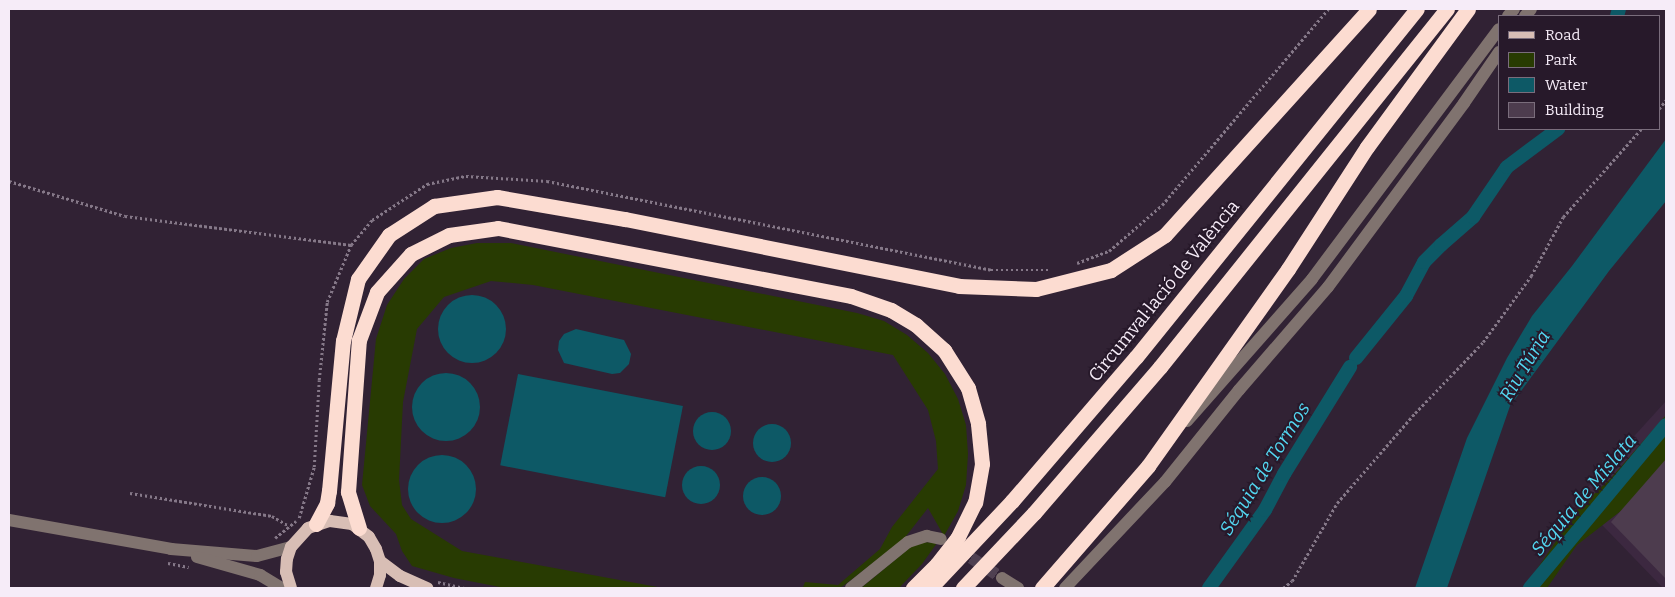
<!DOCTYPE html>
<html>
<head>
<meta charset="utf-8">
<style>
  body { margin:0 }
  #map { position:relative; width:1675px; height:597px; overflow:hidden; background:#312234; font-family:Bitter,serif }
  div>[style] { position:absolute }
  .built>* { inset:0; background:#3c2840 }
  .green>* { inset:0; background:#283b02 }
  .water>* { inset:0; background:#0d5966; transform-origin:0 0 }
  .round { border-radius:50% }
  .canal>* { height:14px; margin:-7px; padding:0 7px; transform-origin:7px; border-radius:7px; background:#0d5966 }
  .building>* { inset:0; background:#4d3c4e }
  .minor-tunnel>* { height:12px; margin-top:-6px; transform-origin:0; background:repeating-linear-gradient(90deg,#4f4051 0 12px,transparent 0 18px) }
  .path>* { height:2.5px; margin-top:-1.25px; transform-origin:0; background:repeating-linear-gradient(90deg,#857888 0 2.5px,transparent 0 5px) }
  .minor>* { height:12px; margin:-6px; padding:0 6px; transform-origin:6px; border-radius:6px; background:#80736f }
  .major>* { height:12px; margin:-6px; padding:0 6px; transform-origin:6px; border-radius:6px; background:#d8beb5 }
  .highway>* { height:15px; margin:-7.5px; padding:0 7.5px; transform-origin:7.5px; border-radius:7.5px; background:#fcdcd1 }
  span { translate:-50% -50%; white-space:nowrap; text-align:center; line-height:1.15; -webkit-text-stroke:4px #27192a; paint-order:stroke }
  .street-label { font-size:18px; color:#f6ecf8 }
  .water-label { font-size:19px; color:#53d7f1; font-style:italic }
  .frame { position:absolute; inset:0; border:10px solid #f6ecf8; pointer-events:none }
  .legend { position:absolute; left:1498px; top:15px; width:162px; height:115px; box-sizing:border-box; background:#27192a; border:1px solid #7a6d7c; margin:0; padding:6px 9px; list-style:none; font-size:15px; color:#f6ecf8 }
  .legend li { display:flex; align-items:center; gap:10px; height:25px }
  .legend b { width:25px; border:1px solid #7a6d7c }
</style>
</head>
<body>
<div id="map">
  <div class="built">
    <div style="clip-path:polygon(1666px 401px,1666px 588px,1663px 588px,1577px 499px)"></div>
  </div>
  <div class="green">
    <div style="clip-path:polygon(477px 243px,511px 243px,857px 313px,884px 321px,907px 335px,928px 353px,945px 374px,958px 399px,966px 425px,968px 454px,966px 485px,958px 511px,944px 536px,928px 508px,903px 540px,843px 586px,839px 588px,803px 587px,805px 582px,838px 585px,880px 549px,892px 527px,938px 469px,936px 441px,928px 410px,893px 355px,533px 285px,491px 281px,444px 297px,417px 329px,403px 402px,399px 480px,402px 505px,411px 519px,462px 551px,663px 588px,505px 588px,454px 578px,412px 566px,402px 551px,396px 534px,370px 506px,362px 485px,376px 339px,387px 305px,404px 279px,424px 259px,451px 248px)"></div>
    <div style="clip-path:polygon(1666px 415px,1666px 462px,1626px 507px,1577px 545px,1547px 588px,1524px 588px,1578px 509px,1611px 478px)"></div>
    <div style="clip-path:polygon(922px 542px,937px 543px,922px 564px,899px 588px,861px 588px,912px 546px)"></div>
  </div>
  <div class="water">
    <div style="clip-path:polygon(1666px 139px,1666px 201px,1609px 271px,1510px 406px,1447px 588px,1415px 588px,1467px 438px,1507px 358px,1532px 316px,1572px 266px)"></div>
    <div class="round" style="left:438px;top:295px;width:68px;height:68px"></div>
    <div style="clip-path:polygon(576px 329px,624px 340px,631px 354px,629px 364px,620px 373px,612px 374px,564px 363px,558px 350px,559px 341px,564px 334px)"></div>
    <div class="round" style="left:412px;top:373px;width:68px;height:68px"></div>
    <div style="left:518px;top:374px;width:168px;height:93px;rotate:11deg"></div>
    <div class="round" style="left:693px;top:412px;width:38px;height:38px"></div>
    <div class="round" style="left:753px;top:424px;width:38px;height:38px"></div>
    <div class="round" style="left:408px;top:455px;width:68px;height:68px"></div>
    <div class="round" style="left:682px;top:466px;width:38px;height:38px"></div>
    <div class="round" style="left:743px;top:477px;width:38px;height:38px"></div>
  </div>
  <div class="canal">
    <div style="left:1617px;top:16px;width:7px;rotate:-74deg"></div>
    <div style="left:1356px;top:358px;width:80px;rotate:-51.1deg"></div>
    <div style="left:1406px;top:296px;width:38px;rotate:-62deg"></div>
    <div style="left:1424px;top:262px;width:24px;rotate:-45deg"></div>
    <div style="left:1441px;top:245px;width:43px;rotate:-41.2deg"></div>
    <div style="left:1473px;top:217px;width:60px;rotate:-55.8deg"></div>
    <div style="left:1507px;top:167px;width:64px;rotate:-36.7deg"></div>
    <div style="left:1209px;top:588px;width:96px;rotate:-54.3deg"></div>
    <div style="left:1265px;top:510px;width:41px;rotate:-62.2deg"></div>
    <div style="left:1284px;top:474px;width:126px;rotate:-58.3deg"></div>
    <div style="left:1530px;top:588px;width:212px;rotate:-50.2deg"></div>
  </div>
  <div class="building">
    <div style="clip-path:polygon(1666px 459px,1666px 579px,1611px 522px)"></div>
  </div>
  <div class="minor-tunnel">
    <div style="left:956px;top:548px;width:55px;rotate:33.1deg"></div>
  </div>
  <div class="path">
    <div style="left:1659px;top:109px;width:11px;rotate:-52deg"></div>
    <div style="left:9px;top:181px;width:121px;rotate:16.8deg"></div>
    <div style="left:125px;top:216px;width:228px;rotate:7.3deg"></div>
    <div style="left:351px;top:245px;width:33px;rotate:-50deg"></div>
    <div style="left:372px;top:220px;width:66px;rotate:-33.2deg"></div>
    <div style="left:427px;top:184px;width:40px;rotate:-12deg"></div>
    <div style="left:466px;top:176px;width:81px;rotate:3.5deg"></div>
    <div style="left:547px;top:181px;width:453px;rotate:11.3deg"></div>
    <div style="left:991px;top:270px;width:60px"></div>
    <div style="left:1077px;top:263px;width:34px;rotate:-21deg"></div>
    <div style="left:1109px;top:251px;width:70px;rotate:-41deg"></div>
    <div style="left:1162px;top:205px;width:257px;rotate:-49.7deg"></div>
    <div style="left:130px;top:493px;width:144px;rotate:9.2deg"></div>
    <div style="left:272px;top:516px;width:20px;rotate:30deg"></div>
    <div style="left:299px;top:518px;width:53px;rotate:-73.6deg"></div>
    <div style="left:314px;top:467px;width:87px;rotate:-86.7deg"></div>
    <div style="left:319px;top:380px;width:78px;rotate:-84.1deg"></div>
    <div style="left:327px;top:302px;width:62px;rotate:-67.2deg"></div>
    <div style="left:275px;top:538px;width:27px;rotate:-39deg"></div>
    <div style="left:168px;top:563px;width:21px;rotate:11deg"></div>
    <div style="left:438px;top:582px;width:27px;rotate:13deg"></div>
    <div style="left:1283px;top:588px;width:11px;rotate:-38deg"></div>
    <div style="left:1292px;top:581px;width:90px;rotate:-60deg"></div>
    <div style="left:1337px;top:503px;width:119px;rotate:-49.1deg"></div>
    <div style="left:1415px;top:413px;width:98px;rotate:-46.2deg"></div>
    <div style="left:1483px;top:342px;width:82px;rotate:-54deg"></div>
    <div style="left:1531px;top:276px;width:67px;rotate:-61.5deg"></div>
    <div style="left:1563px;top:217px;width:118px;rotate:-48.4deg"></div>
  </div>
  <div class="minor">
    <div style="left:1508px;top:16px;width:9px;rotate:-49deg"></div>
    <div style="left:1525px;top:16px;width:9px;rotate:-49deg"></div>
    <div style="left:1187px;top:421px;width:189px;rotate:-48.6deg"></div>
    <div style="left:1312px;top:279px;width:312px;rotate:-53.2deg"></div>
    <div style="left:9px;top:520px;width:165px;rotate:10.1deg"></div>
    <div style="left:171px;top:549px;width:86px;rotate:4.7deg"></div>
    <div style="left:257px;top:556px;width:35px;rotate:-15deg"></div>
    <div style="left:197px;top:557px;width:66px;rotate:15.9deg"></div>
    <div style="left:260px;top:575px;width:26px;rotate:31deg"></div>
    <div style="left:1002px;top:578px;width:19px;rotate:32deg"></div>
    <div style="left:851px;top:588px;width:73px;rotate:-38.9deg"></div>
    <div style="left:908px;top:542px;width:20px;rotate:-18deg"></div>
    <div style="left:927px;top:536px;width:14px;rotate:12deg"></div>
    <div style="left:1065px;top:588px;width:146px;rotate:-46.7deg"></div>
    <div style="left:1165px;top:482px;width:118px;rotate:-51.2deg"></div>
    <div style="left:1239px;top:390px;width:136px;rotate:-49.2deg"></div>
    <div style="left:1328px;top:287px;width:229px;rotate:-53.5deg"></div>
    <div style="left:1464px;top:103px;width:62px;rotate:-55.5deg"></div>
  </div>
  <div class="major">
    <div style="left:380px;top:561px;width:25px;rotate:37deg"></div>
    <div style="left:400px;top:576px;width:30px;rotate:24deg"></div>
    <div style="left:291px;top:588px;width:17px;rotate:-107deg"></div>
    <div style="left:286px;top:572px;width:13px;rotate:-86deg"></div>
    <div style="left:287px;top:559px;width:13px;rotate:-72deg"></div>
    <div style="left:291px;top:547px;width:25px;rotate:-48deg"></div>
    <div style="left:308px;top:528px;width:23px;rotate:-18deg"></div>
    <div style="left:330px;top:521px;width:22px;rotate:8deg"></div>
    <div style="left:352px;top:524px;width:21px;rotate:37deg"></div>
    <div style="left:369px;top:537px;width:14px;rotate:60deg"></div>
    <div style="left:376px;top:549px;width:13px;rotate:72deg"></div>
    <div style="left:380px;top:561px;width:14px;rotate:90deg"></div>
    <div style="left:380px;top:575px;width:14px;rotate:107deg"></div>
  </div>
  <div class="highway">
    <div style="left:316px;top:524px;width:24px;rotate:-62deg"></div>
    <div style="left:327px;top:503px;width:12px;rotate:-81deg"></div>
    <div style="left:329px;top:491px;width:151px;rotate:-84.7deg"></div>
    <div style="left:343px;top:341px;width:64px;rotate:-76.4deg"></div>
    <div style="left:358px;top:279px;width:54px;rotate:-54.8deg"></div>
    <div style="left:389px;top:235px;width:54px;rotate:-32.8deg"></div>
    <div style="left:434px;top:206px;width:64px;rotate:-8.1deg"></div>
    <div style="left:497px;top:197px;width:130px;rotate:9.8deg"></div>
    <div style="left:625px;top:219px;width:341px;rotate:11.3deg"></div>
    <div style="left:959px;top:286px;width:77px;rotate:2.2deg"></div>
    <div style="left:1036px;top:289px;width:77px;rotate:-14.2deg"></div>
    <div style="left:1111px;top:270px;width:64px;rotate:-32.9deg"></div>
    <div style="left:1165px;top:235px;width:304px;rotate:-47.9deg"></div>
    <div style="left:359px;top:528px;width:38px;rotate:-107deg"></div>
    <div style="left:348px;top:492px;width:152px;rotate:-85.9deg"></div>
    <div style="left:359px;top:340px;width:51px;rotate:-69.4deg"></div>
    <div style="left:377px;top:292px;width:51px;rotate:-48.2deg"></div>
    <div style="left:411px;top:254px;width:42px;rotate:-26.6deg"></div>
    <div style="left:449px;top:235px;width:49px;rotate:-8.1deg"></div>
    <div style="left:498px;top:228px;width:359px;rotate:10.9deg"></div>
    <div style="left:851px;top:296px;width:42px;rotate:19.3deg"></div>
    <div style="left:891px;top:310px;width:29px;rotate:31deg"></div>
    <div style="left:916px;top:325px;width:38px;rotate:42deg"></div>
    <div style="left:944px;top:350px;width:45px;rotate:57.7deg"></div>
    <div style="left:968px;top:388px;width:37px;rotate:74deg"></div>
    <div style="left:978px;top:424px;width:40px;rotate:84.3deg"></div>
    <div style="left:982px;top:464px;width:39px;rotate:100deg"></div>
    <div style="left:975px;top:502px;width:39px;rotate:116deg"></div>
    <div style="left:958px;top:537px;width:34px;rotate:128deg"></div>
    <div style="left:937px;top:564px;width:34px;rotate:135deg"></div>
    <div style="left:930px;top:588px;width:120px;rotate:-46.7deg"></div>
    <div style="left:1012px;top:501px;width:190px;rotate:-49.3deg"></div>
    <div style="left:1136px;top:357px;width:447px;rotate:-51.1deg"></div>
    <div style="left:963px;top:588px;width:103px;rotate:-46.6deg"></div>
    <div style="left:1034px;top:513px;width:193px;rotate:-49.2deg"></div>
    <div style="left:1160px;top:367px;width:459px;rotate:-51.3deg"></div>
    <div style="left:1042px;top:588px;width:162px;rotate:-49deg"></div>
    <div style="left:1148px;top:466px;width:242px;rotate:-54.6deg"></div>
    <div style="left:1288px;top:269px;width:145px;rotate:-57.1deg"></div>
    <div style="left:1367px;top:147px;width:171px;rotate:-53.8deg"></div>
  </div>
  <div class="street-label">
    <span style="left:1164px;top:291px;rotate:-51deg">Circumval·lació de València</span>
  </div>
  <div class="water-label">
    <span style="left:1525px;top:366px;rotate:-59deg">Riu Túria</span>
    <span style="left:1265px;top:469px;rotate:-58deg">Séquia de Tormos</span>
    <span style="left:1584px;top:495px;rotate:-50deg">Séquia de Mislata</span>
  </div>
  <div class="frame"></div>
  <ul class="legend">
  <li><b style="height:6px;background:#d8beb5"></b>Road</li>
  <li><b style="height:14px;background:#283b02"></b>Park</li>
  <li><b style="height:14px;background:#0d5966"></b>Water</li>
  <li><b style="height:14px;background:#4d3c4e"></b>Building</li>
  </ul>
</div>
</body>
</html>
